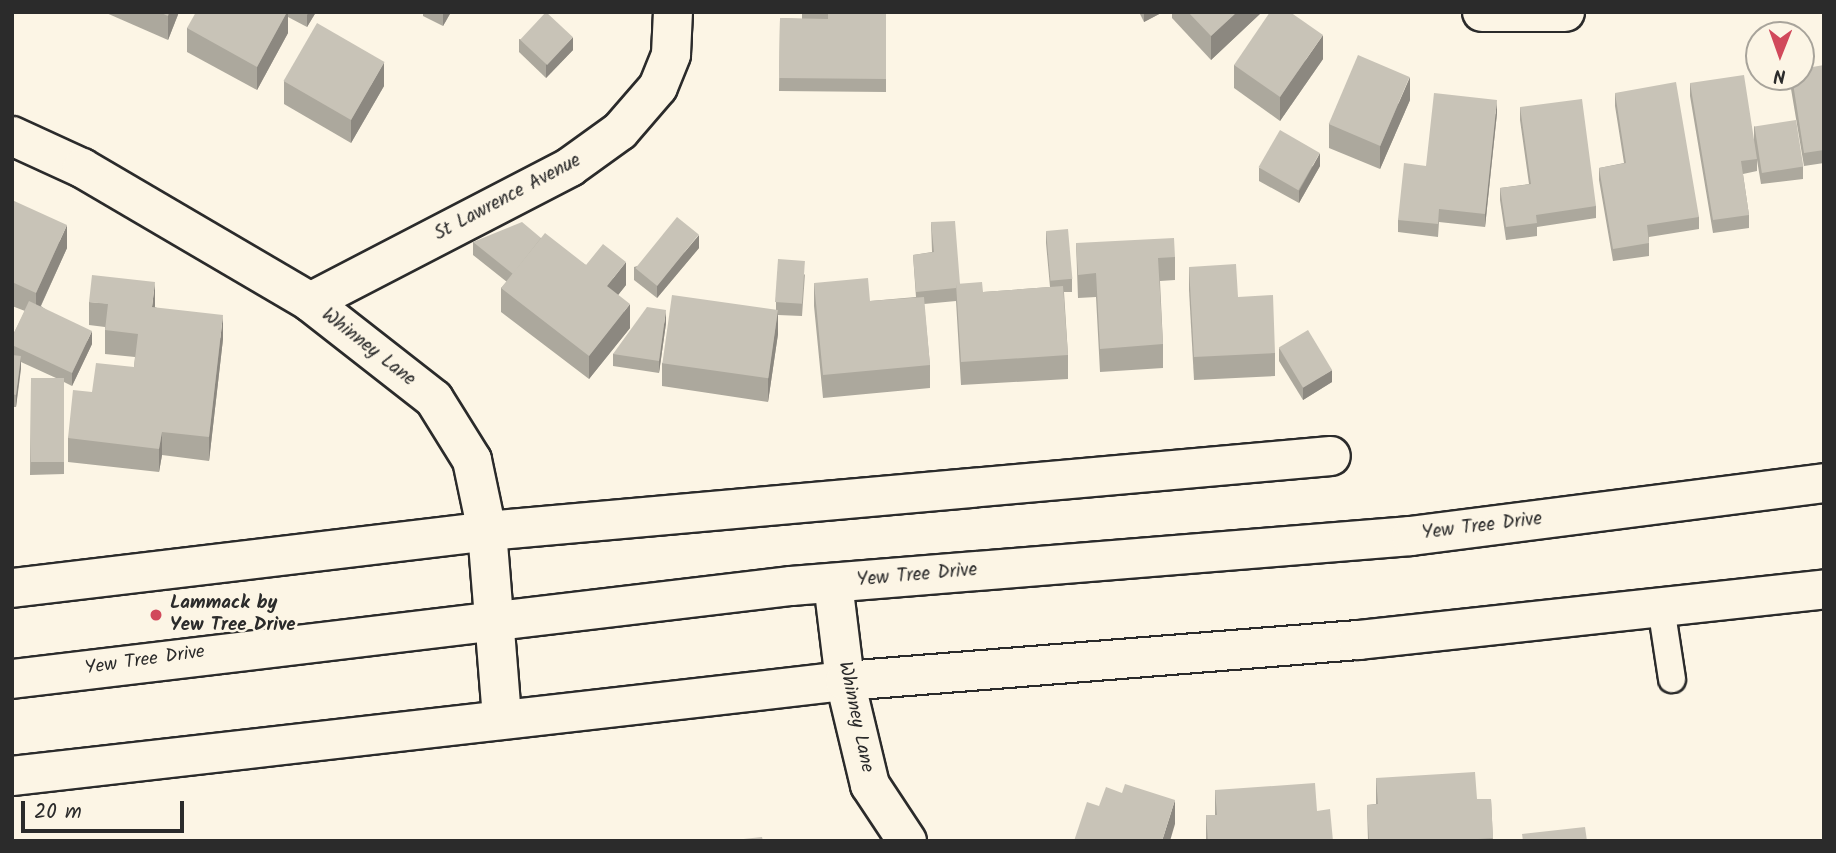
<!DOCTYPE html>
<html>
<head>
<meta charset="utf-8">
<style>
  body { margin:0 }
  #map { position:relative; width:1836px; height:853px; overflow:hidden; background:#fcf5e5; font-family:Kalam,sans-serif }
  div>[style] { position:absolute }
  .roads { filter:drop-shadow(2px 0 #2b2b2b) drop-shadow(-2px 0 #2b2b2b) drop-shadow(0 2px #2b2b2b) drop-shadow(0 -2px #2b2b2b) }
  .lane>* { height:26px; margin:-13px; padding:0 13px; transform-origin:13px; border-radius:13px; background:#fcf5e5 }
  .street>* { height:38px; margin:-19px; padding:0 19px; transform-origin:19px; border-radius:19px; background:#fcf5e5 }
  .highway>* { height:38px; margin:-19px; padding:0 19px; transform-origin:19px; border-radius:19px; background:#fcf5e5 }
  .wall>* { inset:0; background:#aca89d }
  .shaded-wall>* { inset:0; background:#8c8880 }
  .building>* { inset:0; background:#c8c3b7; transform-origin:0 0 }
  .dots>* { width:19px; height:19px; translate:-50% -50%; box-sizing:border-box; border:4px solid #fcf5e5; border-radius:50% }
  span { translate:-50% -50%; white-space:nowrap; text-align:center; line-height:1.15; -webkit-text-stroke:5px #fcf5e5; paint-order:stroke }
  .street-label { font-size:19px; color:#2b2b2b }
  .poi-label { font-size:19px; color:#2b2b2b; font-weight:700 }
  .left { translate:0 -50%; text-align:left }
  .frame { position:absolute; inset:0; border:14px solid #2b2b2b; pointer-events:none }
  .north { position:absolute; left:1745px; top:21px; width:70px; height:70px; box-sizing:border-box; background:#fcf5e5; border:2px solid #a8a49b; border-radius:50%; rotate:181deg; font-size:19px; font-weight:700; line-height:28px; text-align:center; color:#2b2b2b }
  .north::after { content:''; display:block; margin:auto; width:24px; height:32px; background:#d1495b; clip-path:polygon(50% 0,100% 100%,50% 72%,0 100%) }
  .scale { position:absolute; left:21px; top:801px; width:163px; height:32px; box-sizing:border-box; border:4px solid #2b2b2b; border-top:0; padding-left:9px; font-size:21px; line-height:24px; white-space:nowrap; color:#2b2b2b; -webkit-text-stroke:5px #fcf5e5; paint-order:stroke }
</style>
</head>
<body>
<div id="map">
  <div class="roads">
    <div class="lane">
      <div style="left:1661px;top:607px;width:73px;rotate:81.3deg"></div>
    </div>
    <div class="street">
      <div style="left:1482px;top:12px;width:83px"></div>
      <div style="left:12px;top:136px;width:77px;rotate:24.6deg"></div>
      <div style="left:82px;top:168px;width:264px;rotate:30.4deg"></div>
      <div style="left:310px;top:302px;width:157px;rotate:38deg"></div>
      <div style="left:434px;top:399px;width:72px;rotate:58.1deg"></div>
      <div style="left:472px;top:460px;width:73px;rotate:78.1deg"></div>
      <div style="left:487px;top:531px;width:188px;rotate:85.4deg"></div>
      <div style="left:310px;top:302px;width:293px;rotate:-27.4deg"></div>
      <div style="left:570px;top:167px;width:62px;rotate:-35.8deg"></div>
      <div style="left:620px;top:131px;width:58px;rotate:-49.2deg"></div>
      <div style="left:658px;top:87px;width:35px;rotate:-68deg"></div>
      <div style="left:671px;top:54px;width:42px;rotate:-87.3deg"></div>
      <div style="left:833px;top:583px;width:99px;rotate:83deg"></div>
      <div style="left:845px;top:681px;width:107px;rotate:76.5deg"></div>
      <div style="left:870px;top:785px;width:67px;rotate:56.5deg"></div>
      <div style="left:12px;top:588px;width:478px;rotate:-6.8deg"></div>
      <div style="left:487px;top:531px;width:847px;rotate:-5.08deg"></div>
    </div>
    <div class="highway">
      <div style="left:12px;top:679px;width:785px;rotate:-6.81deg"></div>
      <div style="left:791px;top:586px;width:622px;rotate:-4.61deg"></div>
      <div style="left:1411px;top:536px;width:416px;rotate:-7.3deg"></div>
      <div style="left:12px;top:776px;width:838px;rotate:-6.51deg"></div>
      <div style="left:845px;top:681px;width:515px;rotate:-4.57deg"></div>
      <div style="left:1358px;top:640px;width:469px;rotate:-6.2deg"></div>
    </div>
  </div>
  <div class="wall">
    <div style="clip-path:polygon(104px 12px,179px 12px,168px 40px)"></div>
    <div style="clip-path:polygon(288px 12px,316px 12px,307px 27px,288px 17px)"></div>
    <div style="clip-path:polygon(288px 12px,288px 33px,257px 90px,187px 52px,187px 28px)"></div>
    <div style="clip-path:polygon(423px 12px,451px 12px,443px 26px,423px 16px)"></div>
    <div style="clip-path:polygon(802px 12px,886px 12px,886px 92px,779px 91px,780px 18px,802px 19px)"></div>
    <div style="clip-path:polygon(1139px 12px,1163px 12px,1144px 22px)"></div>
    <div style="clip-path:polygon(1172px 12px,1262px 12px,1211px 60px,1172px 18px)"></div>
    <div style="clip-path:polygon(519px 39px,573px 50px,546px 78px,519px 52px)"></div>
    <div style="clip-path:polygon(1323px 59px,1280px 121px,1234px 88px,1234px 65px)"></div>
    <div style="clip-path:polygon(1824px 65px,1824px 163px,1804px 166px,1790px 83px,1790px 77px,1801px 77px)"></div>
    <div style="clip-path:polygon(284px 81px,384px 86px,351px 143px,284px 104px)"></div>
    <div style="clip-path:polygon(1690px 83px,1754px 141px,1754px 126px,1803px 166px,1803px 179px,1761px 184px,1757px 160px,1757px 171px,1743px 174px,1749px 215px,1749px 228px,1713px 233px,1690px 96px)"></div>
    <div style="clip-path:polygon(1615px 93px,1699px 217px,1699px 229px,1649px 237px,1649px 256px,1613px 261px,1599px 180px,1599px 168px,1624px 163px,1615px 106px)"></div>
    <div style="clip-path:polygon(1410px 100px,1380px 169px,1329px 148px,1329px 124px)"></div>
    <div style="clip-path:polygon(1520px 107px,1596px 206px,1596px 218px,1537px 227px,1537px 236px,1506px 240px,1500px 200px,1500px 188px,1529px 184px,1520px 120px)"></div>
    <div style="clip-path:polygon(1497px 113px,1485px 227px,1439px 222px,1438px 237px,1398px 232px,1398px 220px,1426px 166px)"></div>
    <div style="clip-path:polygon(1320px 166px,1299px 203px,1259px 181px,1259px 168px)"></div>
    <div style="clip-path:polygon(12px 200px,67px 248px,41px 306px,92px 344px,72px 386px,64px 382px,64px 474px,30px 475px,31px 379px,56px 378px,21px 362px,16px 407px,12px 407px,12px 337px,25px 311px,12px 306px)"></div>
    <div style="clip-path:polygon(931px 222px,960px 284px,983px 292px,1050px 287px,1046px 243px,1046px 231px,1072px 279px,1072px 292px,1064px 292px,1068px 355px,1068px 379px,961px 385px,956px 301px,924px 304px,930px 365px,930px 388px,823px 398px,814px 306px,814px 283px,870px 301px,916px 297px,913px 255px,932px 252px)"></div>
    <div style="clip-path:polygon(541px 238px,586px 265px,626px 285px,618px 295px,630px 328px,589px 379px,501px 312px,501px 288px,507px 282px,473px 255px,473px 242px)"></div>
    <div style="clip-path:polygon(1076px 243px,1175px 257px,1175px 280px,1160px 281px,1163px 344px,1163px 368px,1100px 372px,1096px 297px,1078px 298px)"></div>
    <div style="clip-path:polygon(699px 248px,657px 298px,634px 280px,634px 267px)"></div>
    <div style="clip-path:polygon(1189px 267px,1275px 353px,1275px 376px,1194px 380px,1189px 290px)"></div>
    <div style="clip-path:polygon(805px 274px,802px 316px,778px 315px,778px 334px,768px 402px,662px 386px,662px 363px,776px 310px,776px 302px)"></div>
    <div style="clip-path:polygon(89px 302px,155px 307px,223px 339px,209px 461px,162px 455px,159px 472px,68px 462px,68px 438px,92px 392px,134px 367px,135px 357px,105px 354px,105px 327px,89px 325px)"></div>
    <div style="clip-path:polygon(666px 323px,659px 373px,613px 366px,613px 354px)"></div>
    <div style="clip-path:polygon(1279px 348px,1332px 382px,1303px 400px,1279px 361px)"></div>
    <div style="clip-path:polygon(1376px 778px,1477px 799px,1491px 799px,1493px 841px,1368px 841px,1367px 805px,1376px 804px)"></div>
    <div style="clip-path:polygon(1215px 790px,1317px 811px,1333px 841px,1206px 841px,1206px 815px,1215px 815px)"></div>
  </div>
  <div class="shaded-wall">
    <div style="clip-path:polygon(169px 12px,179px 12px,168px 40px,168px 16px)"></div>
    <div style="clip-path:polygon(287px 12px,288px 12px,288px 33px,257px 90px,257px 67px)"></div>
    <div style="clip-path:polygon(309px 12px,316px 12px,307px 27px,307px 15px)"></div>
    <div style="clip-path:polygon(444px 12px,451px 12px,443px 26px,443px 13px)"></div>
    <div style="clip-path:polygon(1144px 12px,1163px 12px,1144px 22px)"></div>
    <div style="clip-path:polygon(1237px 12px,1262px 12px,1211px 60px,1211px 36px)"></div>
    <div style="clip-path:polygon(1323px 35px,1323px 59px,1280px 121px,1280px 97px)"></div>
    <div style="clip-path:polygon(573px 37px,573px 50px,546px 78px,546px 65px)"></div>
    <div style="clip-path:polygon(384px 62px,384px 86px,351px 143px,351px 120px)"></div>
    <div style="clip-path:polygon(1410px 77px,1410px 100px,1380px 169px,1380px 146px)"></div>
    <div style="clip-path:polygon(1497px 100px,1497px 113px,1485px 227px,1485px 214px)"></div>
    <div style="clip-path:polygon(1320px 153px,1320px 166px,1299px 203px,1299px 191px)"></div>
    <div style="clip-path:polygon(67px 225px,67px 248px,36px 316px,36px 293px)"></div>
    <div style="clip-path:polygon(699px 235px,699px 248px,657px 298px,657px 285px)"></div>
    <div style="clip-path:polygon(626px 262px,626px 285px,607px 309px,607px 286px)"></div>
    <div style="clip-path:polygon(155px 282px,155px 306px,152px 330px,152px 307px)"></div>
    <div style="clip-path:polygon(630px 304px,630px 328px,589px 379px,589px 356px)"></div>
    <div style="clip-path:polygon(666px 310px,666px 323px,659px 373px,659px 361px)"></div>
    <div style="clip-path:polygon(778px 310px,778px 334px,768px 402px,768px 378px)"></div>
    <div style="clip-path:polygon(223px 315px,223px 339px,209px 461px,209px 437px)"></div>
    <div style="clip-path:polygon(92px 331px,92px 344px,72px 386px,72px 373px)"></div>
    <div style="clip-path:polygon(21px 356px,21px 369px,16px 407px,16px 395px)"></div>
    <div style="clip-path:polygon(1332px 370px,1332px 382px,1303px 400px,1303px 387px)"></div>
    <div style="clip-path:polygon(162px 432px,162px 455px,159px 472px,159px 449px)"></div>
    <div style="clip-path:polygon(1175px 800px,1175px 824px,1170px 841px,1162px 841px)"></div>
  </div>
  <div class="building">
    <div style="clip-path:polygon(159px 12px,169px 12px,168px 16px)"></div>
    <div style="clip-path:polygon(196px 12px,287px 12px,257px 67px,187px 28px)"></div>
    <div style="left:546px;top:12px;width:37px;height:38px;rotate:43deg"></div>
    <div style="clip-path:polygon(828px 12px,886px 12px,886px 79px,779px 78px,780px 18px,828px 19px)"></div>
    <div style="clip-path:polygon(1188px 12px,1237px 12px,1211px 36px)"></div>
    <div style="clip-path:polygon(1270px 12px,1290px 12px,1323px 35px,1280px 97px,1234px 65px)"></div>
    <div style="left:317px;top:23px;width:78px;height:67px;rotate:30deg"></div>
    <div style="left:1358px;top:55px;width:56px;height:75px;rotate:23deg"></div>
    <div style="clip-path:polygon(1824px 65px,1824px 150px,1804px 153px,1792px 77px,1801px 77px,1801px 69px)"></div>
    <div style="clip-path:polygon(1744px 75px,1757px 159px,1741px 161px,1749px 215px,1713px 220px,1690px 83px)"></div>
    <div style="clip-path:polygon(1676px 82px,1699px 217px,1647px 225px,1649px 243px,1613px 249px,1599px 168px,1626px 163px,1615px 93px)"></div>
    <div style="clip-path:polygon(1434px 93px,1497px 100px,1485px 214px,1439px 209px,1438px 224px,1398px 220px,1404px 163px,1426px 166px)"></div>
    <div style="clip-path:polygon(1582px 99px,1596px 206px,1536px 215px,1537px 223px,1506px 227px,1500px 188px,1531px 184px,1520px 107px)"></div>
    <div style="left:1796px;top:120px;width:47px;height:42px;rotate:81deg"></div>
    <div style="left:1280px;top:130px;width:46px;height:43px;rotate:30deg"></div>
    <div style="clip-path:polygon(12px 200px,67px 225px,36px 293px,12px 282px)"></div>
    <div style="left:677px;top:217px;width:28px;height:66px;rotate:39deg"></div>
    <div style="clip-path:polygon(955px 221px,960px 284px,956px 284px,956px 288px,916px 292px,913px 255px,934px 252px,931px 222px)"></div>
    <div style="clip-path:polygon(522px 222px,541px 238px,513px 274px,473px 242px)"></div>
    <div style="left:1068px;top:229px;width:50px;height:22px;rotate:85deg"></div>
    <div style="clip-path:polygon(545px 233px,586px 265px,603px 244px,626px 262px,607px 286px,630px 304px,589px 356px,501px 288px)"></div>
    <div style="clip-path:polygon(1174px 238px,1175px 257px,1158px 258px,1163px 344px,1100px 349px,1096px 273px,1078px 275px,1076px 243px)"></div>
    <div style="left:778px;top:259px;width:27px;height:43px;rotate:4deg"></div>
    <div style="clip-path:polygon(1236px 264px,1238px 297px,1273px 295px,1275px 353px,1194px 357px,1189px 267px)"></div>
    <div style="clip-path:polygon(92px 275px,155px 282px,152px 307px,223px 315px,209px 437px,162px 432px,159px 449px,68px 438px,73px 390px,92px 392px,96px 363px,134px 367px,138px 334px,105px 330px,108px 304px,89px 302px)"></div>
    <div style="clip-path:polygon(868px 278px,870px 301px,924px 297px,930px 365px,823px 375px,814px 283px)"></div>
    <div style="clip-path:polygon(982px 282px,983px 292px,1063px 286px,1068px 355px,961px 362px,956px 284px)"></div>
    <div style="left:672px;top:295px;width:107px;height:69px;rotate:8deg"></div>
    <div style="clip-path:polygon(29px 301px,92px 331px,72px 373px,12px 345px,12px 337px)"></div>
    <div style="clip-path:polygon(647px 307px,666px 310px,659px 361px,613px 354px)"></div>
    <div style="left:1308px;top:330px;width:47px;height:34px;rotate:59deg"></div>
    <div style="clip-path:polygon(12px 355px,21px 356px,16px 395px,12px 394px)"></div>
    <div style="left:64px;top:378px;width:84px;height:33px;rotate:90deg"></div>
    <div style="clip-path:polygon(1475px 772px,1477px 799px,1491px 799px,1493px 838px,1448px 841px,1369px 841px,1367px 805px,1378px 804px,1376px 778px)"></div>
    <div style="clip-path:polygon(1315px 783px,1317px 811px,1330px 809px,1333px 841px,1208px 841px,1206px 815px,1217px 815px,1215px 790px)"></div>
    <div style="clip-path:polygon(1125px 784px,1175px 800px,1162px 841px,1074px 841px,1087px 802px,1099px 806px,1106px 787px,1122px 793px)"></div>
    <div style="clip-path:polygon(1585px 827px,1587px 841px,1523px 841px,1522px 834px)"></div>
    <div style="clip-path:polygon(762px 837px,763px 841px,725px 841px)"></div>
  </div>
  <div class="dots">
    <div style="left:156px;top:615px;background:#d1495b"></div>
  </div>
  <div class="street-label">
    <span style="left:508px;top:198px;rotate:-28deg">St Lawrence Avenue</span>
    <span style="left:368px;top:348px;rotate:38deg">Whinney Lane</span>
    <span style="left:1482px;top:527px;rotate:-7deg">Yew Tree Drive</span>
    <span style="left:917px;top:576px;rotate:-5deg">Yew Tree Drive</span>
    <span style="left:145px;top:661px;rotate:-8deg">Yew Tree Drive</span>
    <span style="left:855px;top:717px;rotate:78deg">Whinney Lane</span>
  </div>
  <div class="poi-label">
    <span class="left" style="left:170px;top:615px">Lammack by<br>Yew Tree Drive</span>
  </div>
  <div class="frame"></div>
  <div class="north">N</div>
  <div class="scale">20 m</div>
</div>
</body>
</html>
